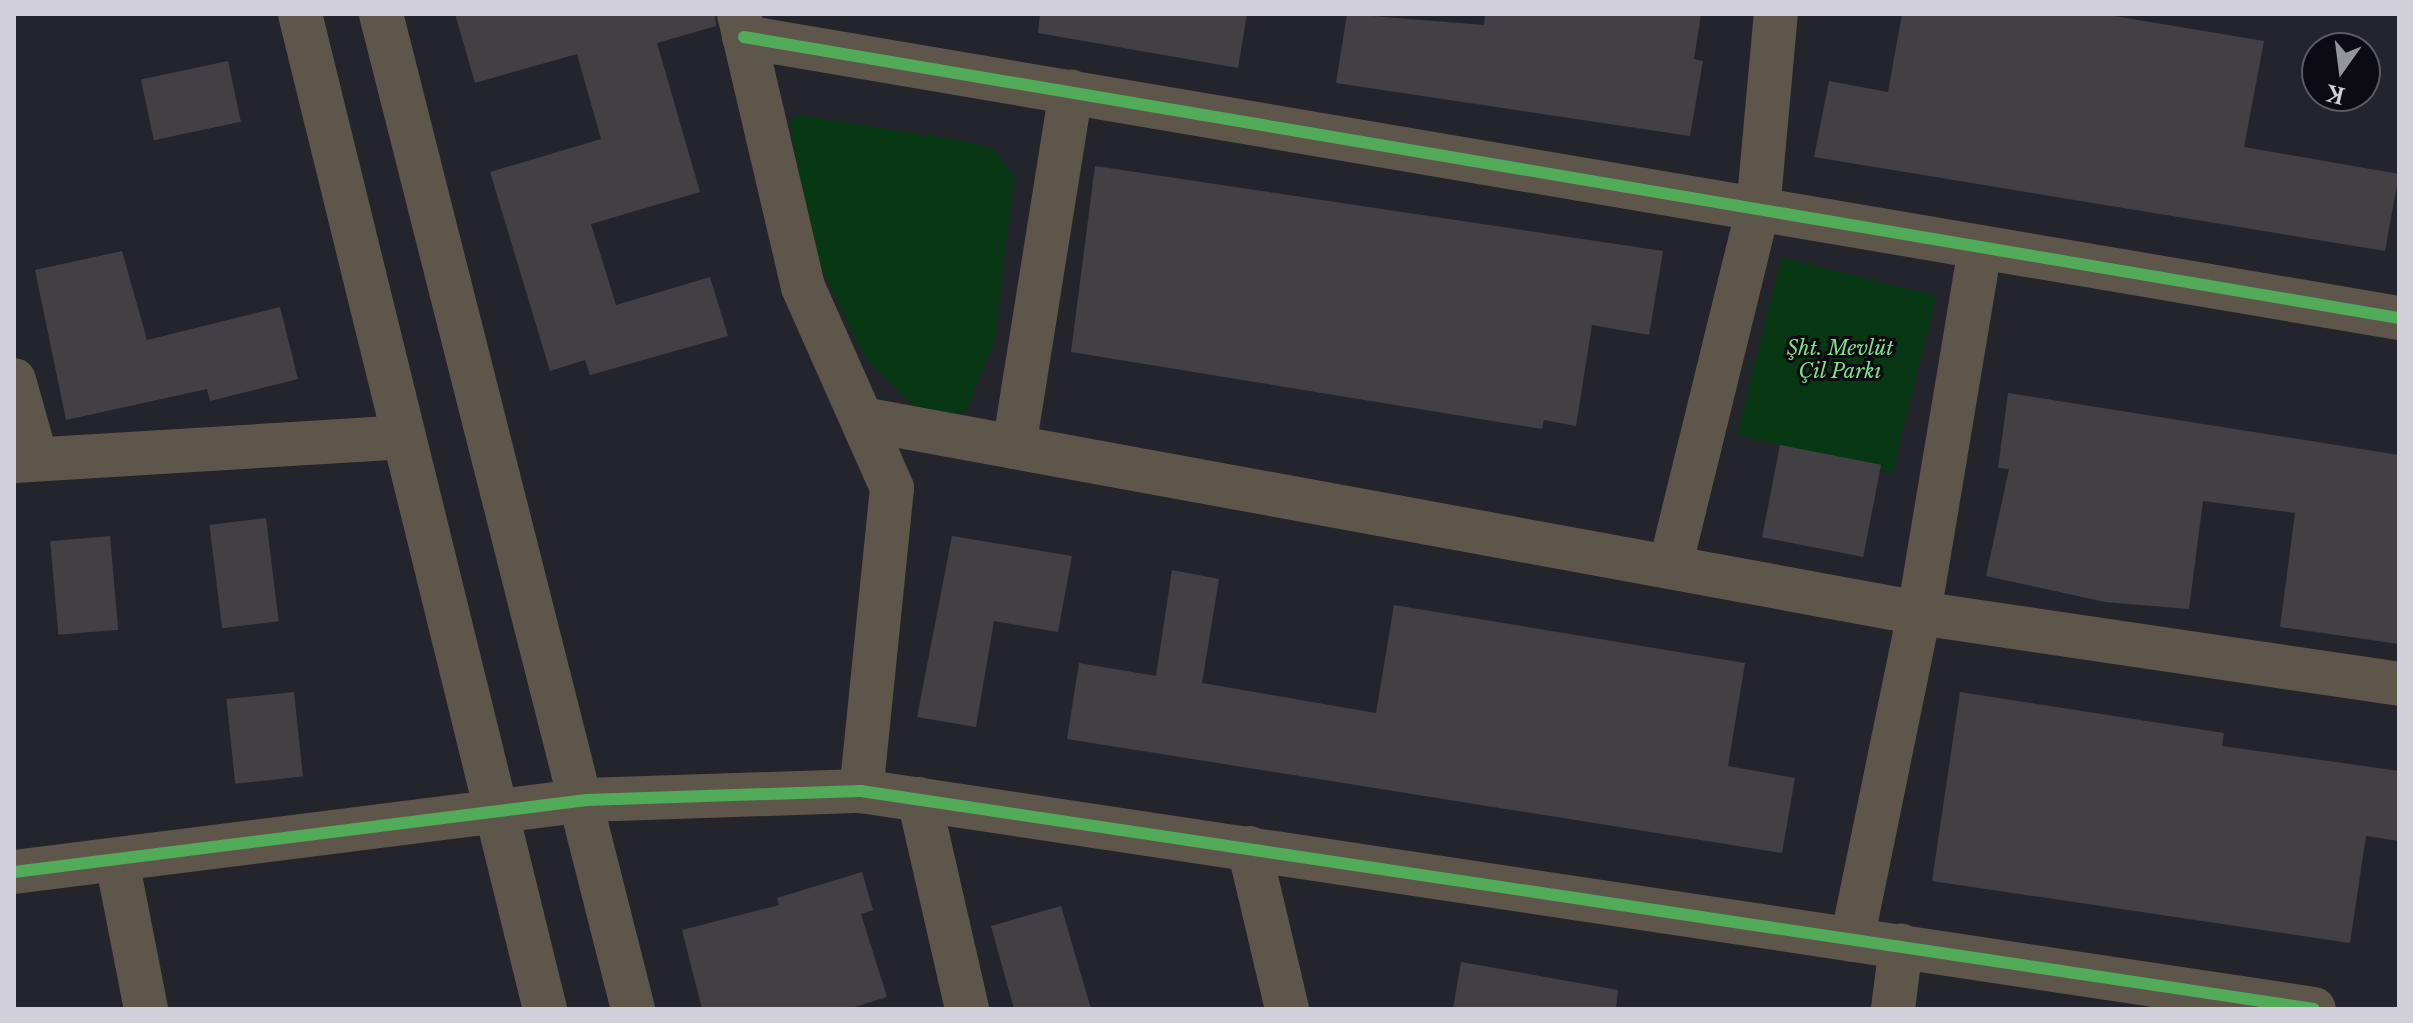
<!DOCTYPE html>
<html>
<head>
<meta charset="utf-8">
<style>
  body { margin:0 }
  #map { position:relative; width:2413px; height:1023px; overflow:hidden; background:#24242c; font-family:"Libre Baskerville",serif }
  div>[style] { position:absolute }
  .green>* { inset:0; background:#083714; transform-origin:0 0 }
  .building>* { inset:0; background:#424044; transform-origin:0 0 }
  .minor>* { height:44px; margin:-22px; padding:0 22px; transform-origin:22px; border-radius:22px; background:#5e564a }
  .tertiary>* { height:44px; margin:-22px; padding:0 22px; transform-origin:22px; border-radius:22px; background:#5e564a }
  .cycleway>* { height:12px; margin:-6px; padding:0 6px; transform-origin:6px; border-radius:6px; background:#51ab58 }
  span { translate:-50% -50%; white-space:nowrap; text-align:center; line-height:1.15; -webkit-text-stroke:6px #0b0b11; paint-order:stroke }
  .park-label { font-size:20px; color:#7ddf87; font-style:italic }
  .frame { position:absolute; inset:0; border:16px solid #d1d0da; pointer-events:none }
  .north { position:absolute; left:2301px; top:32px; width:80px; height:80px; box-sizing:border-box; background:#0b0b11; border:2px solid #5a5a61; border-radius:50%; rotate:194deg; font-size:22px; font-weight:700; line-height:32px; text-align:center; color:#d1d0da }
  .north::after { content:''; display:block; margin:auto; width:28px; height:36px; background:#94949d; clip-path:polygon(50% 0,100% 100%,50% 72%,0 100%) }
</style>
</head>
<body>
<div id="map">
  <div class="green">
    <div style="clip-path:polygon(799px 115px,970px 142px,994px 150px,1014px 176px,994px 342px,966px 411px,947px 420px,923px 414px,866px 360px,815px 256px,789px 120px)"></div>
    <div style="left:1781px;top:257px;width:160px;height:183px;rotate:14deg"></div>
  </div>
  <div class="building">
    <div style="clip-path:polygon(455px 14px,715px 14px,716px 26px,657px 43px,700px 192px,591px 224px,616px 305px,710px 277px,728px 336px,590px 375px,585px 360px,550px 371px,490px 172px,601px 139px,577px 54px,475px 83px)"></div>
    <div style="clip-path:polygon(1040px 14px,1247px 14px,1238px 68px,1038px 33px)"></div>
    <div style="clip-path:polygon(1347px 14px,1484px 25px,1485px 14px,1701px 14px,1694px 59px,1703px 61px,1690px 136px,1336px 83px)"></div>
    <div style="clip-path:polygon(1902px 14px,2102px 14px,2264px 41px,2244px 147px,2399px 174px,2385px 251px,1814px 157px,1829px 81px,1888px 92px)"></div>
    <div style="left:228px;top:61px;width:62px;height:89px;rotate:78deg"></div>
    <div style="clip-path:polygon(1095px 166px,1663px 251px,1649px 335px,1592px 325px,1576px 426px,1544px 420px,1542px 429px,1071px 352px)"></div>
    <div style="clip-path:polygon(122px 251px,147px 340px,280px 307px,298px 379px,210px 401px,207px 389px,66px 420px,35px 270px)"></div>
    <div style="clip-path:polygon(2008px 393px,2399px 455px,2399px 644px,2280px 627px,2295px 513px,2203px 501px,2189px 609px,2105px 602px,1986px 576px,2009px 469px,1998px 468px)"></div>
    <div style="left:1780px;top:445px;width:103px;height:94px;rotate:11deg"></div>
    <div style="left:266px;top:518px;width:104px;height:57px;rotate:83deg"></div>
    <div style="left:110px;top:536px;width:94px;height:60px;rotate:85deg"></div>
    <div style="clip-path:polygon(952px 536px,1072px 556px,1058px 632px,994px 621px,976px 727px,917px 717px)"></div>
    <div style="clip-path:polygon(1172px 570px,1219px 579px,1202px 683px,1376px 713px,1394px 605px,1745px 663px,1728px 766px,1795px 778px,1782px 853px,1067px 739px,1079px 663px,1156px 676px)"></div>
    <div style="left:294px;top:692px;width:85px;height:68px;rotate:84deg"></div>
    <div style="clip-path:polygon(1960px 692px,2224px 733px,2222px 746px,2399px 771px,2399px 841px,2366px 836px,2350px 943px,1932px 881px)"></div>
    <div style="clip-path:polygon(862px 872px,873px 910px,861px 914px,887px 997px,848px 1009px,702px 1009px,682px 930px,779px 905px,777px 898px)"></div>
    <div style="clip-path:polygon(1061px 906px,1091px 1009px,1014px 1009px,991px 926px)"></div>
    <div style="clip-path:polygon(1461px 962px,1618px 990px,1616px 1009px,1453px 1009px)"></div>
  </div>
  <div class="minor">
    <div style="left:739px;top:14px;width:280px;rotate:76.8deg"></div>
    <div style="left:803px;top:287px;width:220px;rotate:66.1deg"></div>
    <div style="left:892px;top:488px;width:305px;rotate:95.8deg"></div>
    <div style="left:744px;top:37px;width:1679px;rotate:9.64deg"></div>
    <div style="left:14px;top:380px;width:82px;rotate:74.4deg"></div>
    <div style="left:862px;top:419px;width:1075px;rotate:10.4deg"></div>
    <div style="left:1919px;top:613px;width:485px;rotate:8.4deg"></div>
    <div style="left:1014px;top:447px;width:360px;rotate:-80.9deg"></div>
    <div style="left:14px;top:461px;width:389px;rotate:-3.5deg"></div>
    <div style="left:1670px;top:567px;width:368px;rotate:-76.2deg"></div>
    <div style="left:1758px;top:210px;width:197px;rotate:-84.8deg"></div>
    <div style="left:919px;top:799px;width:215px;rotate:77.1deg"></div>
    <div style="left:1249px;top:848px;width:165px;rotate:76.7deg"></div>
    <div style="left:117px;top:861px;width:151px;rotate:78.9deg"></div>
    <div style="left:14px;top:872px;width:577px;rotate:-7.17deg"></div>
    <div style="left:586px;top:800px;width:275px;rotate:-1.9deg"></div>
    <div style="left:861px;top:791px;width:1469px;rotate:8.53deg"></div>
    <div style="left:1852px;top:940px;width:334px;rotate:-78.4deg"></div>
    <div style="left:1919px;top:613px;width:371px;rotate:-80.5deg"></div>
    <div style="left:1893px;top:1009px;width:64px;rotate:-82.8deg"></div>
  </div>
  <div class="tertiary">
    <div style="left:300px;top:14px;width:1025px;rotate:76.17deg"></div>
    <div style="left:381px;top:14px;width:1026px;rotate:75.79deg"></div>
  </div>
  <div class="cycleway">
    <div style="left:744px;top:37px;width:1679px;rotate:9.64deg"></div>
    <div style="left:14px;top:872px;width:577px;rotate:-7.17deg"></div>
    <div style="left:586px;top:800px;width:275px;rotate:-1.9deg"></div>
    <div style="left:861px;top:791px;width:1469px;rotate:8.53deg"></div>
  </div>
  <div class="park-label">
    <span style="left:1840px;top:360px">Şht. Mevlüt<br>Çil Parkı</span>
  </div>
  <div class="frame"></div>
  <div class="north">K</div>
</div>
</body>
</html>
